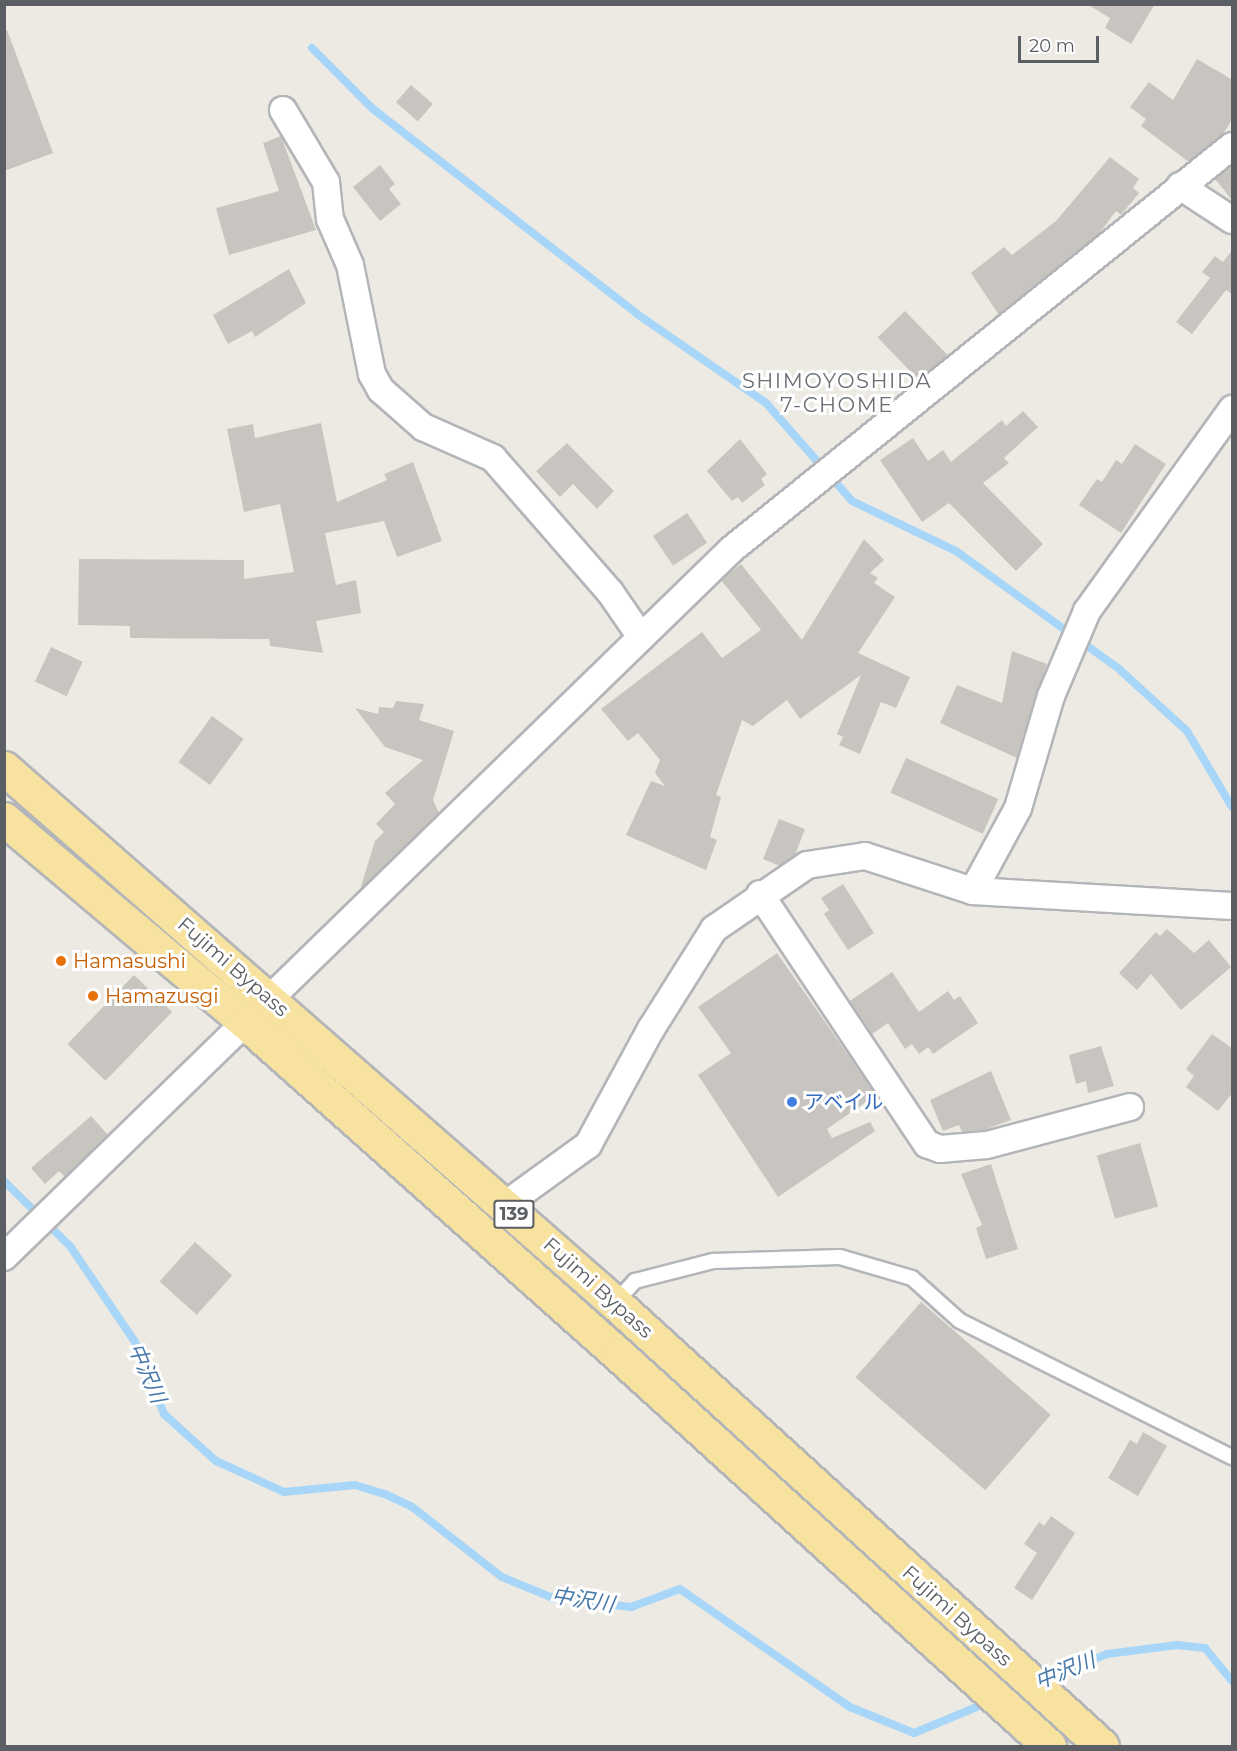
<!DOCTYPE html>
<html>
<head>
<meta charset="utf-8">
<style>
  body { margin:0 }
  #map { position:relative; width:1237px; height:1751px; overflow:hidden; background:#edeae3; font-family:Montserrat,"Noto Sans JP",sans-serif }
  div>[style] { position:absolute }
  .stream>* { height:8px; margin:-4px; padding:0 4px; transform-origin:4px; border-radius:4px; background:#a7d6f8 }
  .building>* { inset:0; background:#c8c5c0; transform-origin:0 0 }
  .roads { filter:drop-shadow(2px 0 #b3b5b9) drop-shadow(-2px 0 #b3b5b9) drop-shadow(0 2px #b3b5b9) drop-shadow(0 -2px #b3b5b9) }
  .service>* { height:14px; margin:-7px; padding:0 7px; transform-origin:7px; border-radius:7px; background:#fff }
  .minor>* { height:26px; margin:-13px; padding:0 13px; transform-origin:13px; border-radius:13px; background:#fff }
  .trunk>* { height:33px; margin:-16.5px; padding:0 16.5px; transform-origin:16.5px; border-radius:16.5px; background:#f7e29f }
  .dots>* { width:16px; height:16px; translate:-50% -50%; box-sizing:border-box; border:3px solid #fff; border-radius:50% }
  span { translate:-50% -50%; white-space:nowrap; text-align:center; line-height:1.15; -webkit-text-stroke:6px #fff; paint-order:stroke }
  .shield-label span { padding:2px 4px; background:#fff; border:2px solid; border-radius:4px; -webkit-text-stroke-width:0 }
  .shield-label { font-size:18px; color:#5b5f63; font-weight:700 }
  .food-label { font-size:20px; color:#c56008 }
  .left { translate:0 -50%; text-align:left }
  .street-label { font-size:20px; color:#5b5f63 }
  .shop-label { font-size:20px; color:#366cbe }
  .neighbourhood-label { font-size:21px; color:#6c7074; letter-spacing:1.5px }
  .water-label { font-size:21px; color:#4678a9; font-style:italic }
  .frame { position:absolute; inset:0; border:6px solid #5b5f63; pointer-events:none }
  .scale { position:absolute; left:1018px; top:36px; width:81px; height:27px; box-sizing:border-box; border:3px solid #5b5f63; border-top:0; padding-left:8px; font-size:18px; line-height:21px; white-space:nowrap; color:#5b5f63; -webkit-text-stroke:4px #fff; paint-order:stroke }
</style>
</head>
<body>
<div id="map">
  <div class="stream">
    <div style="left:312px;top:48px;width:86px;rotate:45deg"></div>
    <div style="left:373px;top:109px;width:334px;rotate:37.8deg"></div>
    <div style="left:637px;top:314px;width:157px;rotate:34.6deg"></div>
    <div style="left:766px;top:403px;width:130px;rotate:48.7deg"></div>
    <div style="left:852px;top:501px;width:115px;rotate:25.7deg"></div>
    <div style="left:956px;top:551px;width:201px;rotate:35.9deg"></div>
    <div style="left:1119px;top:669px;width:92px;rotate:42.4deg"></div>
    <div style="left:1187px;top:731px;width:88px;rotate:59.4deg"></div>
    <div style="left:4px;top:1181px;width:93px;rotate:44.6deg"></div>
    <div style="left:70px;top:1246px;width:116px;rotate:55.9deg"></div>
    <div style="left:135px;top:1342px;width:78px;rotate:68.1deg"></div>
    <div style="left:164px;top:1414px;width:70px;rotate:42.1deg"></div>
    <div style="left:216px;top:1461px;width:75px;rotate:24.5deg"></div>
    <div style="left:284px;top:1492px;width:71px;rotate:-5.6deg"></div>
    <div style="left:355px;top:1485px;width:31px;rotate:17deg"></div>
    <div style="left:385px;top:1494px;width:29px;rotate:25deg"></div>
    <div style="left:411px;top:1506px;width:115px;rotate:38deg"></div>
    <div style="left:502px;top:1577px;width:55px;rotate:22.4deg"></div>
    <div style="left:553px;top:1598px;width:79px;rotate:6.6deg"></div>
    <div style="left:631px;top:1607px;width:52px;rotate:-20.2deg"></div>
    <div style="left:680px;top:1589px;width:207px;rotate:34.8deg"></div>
    <div style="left:850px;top:1707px;width:69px;rotate:22.1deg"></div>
    <div style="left:914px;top:1733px;width:81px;rotate:-22.5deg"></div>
    <div style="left:1040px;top:1681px;width:72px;rotate:-21.9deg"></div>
    <div style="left:1107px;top:1654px;width:71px;rotate:-7.3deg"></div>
    <div style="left:1177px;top:1645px;width:28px;rotate:6deg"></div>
    <div style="left:1205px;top:1648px;width:43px;rotate:50.7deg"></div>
  </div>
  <div class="building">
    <div style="clip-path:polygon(1087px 4px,1155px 4px,1131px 44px,1105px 28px,1110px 18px)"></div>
    <div style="clip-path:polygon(7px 30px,53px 153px,4px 171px,4px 31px)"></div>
    <div style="clip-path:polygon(1197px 59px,1233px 80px,1233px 118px,1223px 134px,1189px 162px,1141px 126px,1146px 119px,1130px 107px,1149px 82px,1173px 100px)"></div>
    <div style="left:411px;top:85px;width:29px;height:23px;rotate:41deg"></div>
    <div style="clip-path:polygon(281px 136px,316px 230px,229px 255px,216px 208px,279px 191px,263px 143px)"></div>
    <div style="clip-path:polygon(1110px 157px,1139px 179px,1133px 188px,1139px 193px,1121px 215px,1116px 211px,1098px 235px,999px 315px,971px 273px,1004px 247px,1012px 255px,1056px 221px)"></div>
    <div style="clip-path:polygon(380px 165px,395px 184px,389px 189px,401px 204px,380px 221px,353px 187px)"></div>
    <div style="clip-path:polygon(1233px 165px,1233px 201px,1215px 179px)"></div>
    <div style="clip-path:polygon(1233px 249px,1233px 295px,1226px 290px,1192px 334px,1176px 322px,1210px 278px,1202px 272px,1215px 256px,1223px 262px)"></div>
    <div style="clip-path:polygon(289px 269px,306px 303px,255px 337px,252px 331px,228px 344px,213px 315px)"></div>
    <div style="left:905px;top:311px;width:62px;height:38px;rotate:46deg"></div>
    <div style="clip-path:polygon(1023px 411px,1038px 427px,1004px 458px,1009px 463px,983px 483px,1043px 544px,1016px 571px,949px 503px,922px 522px,880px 460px,913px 438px,928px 461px,943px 450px,951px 462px,1002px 420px,1006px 426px)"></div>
    <div style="clip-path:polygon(321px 423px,337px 502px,387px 480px,384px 474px,413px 462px,442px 541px,397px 557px,384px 521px,325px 533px,336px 585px,356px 580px,361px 613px,316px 621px,323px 653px,270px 646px,269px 639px,130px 638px,130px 626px,78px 625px,79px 559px,244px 560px,244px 579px,294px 572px,280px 504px,244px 512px,227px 429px,253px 424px,255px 438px)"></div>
    <div style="clip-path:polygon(740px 439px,767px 474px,761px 479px,765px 485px,742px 503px,738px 497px,732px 501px,707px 471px)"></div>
    <div style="clip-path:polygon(567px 443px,614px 491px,597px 509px,573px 484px,560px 497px,536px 471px)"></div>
    <div style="clip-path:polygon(1135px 444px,1166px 464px,1121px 533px,1079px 505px,1097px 479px,1102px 482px,1116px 460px,1122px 464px)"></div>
    <div style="left:687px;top:513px;width:36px;height:41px;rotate:56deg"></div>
    <div style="clip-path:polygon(864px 539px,884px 560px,870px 573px,878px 578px,874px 583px,895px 597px,858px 653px,910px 677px,896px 708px,881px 702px,860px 754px,839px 745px,843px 737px,837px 734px,861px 675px,800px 719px,787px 700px,753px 726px,742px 720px,716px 795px,721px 797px,710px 837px,717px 840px,706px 870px,626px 835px,651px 781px,665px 786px,655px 773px,660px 760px,638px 733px,628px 741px,601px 709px,702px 632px,722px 658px,761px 630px,721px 580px,741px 564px,802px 640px)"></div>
    <div style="left:51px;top:647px;width:35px;height:38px;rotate:25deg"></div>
    <div style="clip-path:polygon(1012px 651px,1047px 664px,1017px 758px,940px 723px,957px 685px,1002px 703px)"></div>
    <div style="clip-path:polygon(396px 701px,424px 704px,419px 720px,454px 731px,433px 800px,439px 813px,360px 890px,375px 841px,384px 832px,376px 824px,395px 804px,385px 793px,423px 760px,385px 747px,355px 708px,378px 714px,379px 707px,393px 708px)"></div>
    <div style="left:212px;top:716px;width:39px;height:57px;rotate:36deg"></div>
    <div style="left:906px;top:758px;width:101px;height:38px;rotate:24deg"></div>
    <div style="clip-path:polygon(779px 819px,805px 829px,795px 855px,780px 866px,763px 859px)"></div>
    <div style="clip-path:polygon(843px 884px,874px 933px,848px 950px,824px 914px,829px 910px,821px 898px)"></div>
    <div style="clip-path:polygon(1167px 929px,1194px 953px,1209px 940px,1231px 967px,1181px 1010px,1151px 974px,1137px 990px,1119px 973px,1156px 932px,1160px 936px)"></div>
    <div style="clip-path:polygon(777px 953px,876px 1095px,827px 1129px,832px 1138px,870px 1122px,875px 1131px,778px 1197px,698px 1075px,731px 1053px,698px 1007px)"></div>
    <div style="clip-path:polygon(892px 972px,919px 1012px,948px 991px,954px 1000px,960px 996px,978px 1023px,933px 1054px,928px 1047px,919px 1054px,912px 1044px,905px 1049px,888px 1023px,872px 1034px,850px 1001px)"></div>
    <div style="left:134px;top:975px;width:53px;height:96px;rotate:44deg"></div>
    <div style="clip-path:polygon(1212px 1034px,1233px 1049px,1233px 1092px,1218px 1111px,1186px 1087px,1194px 1076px,1186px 1069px)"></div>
    <div style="clip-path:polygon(1101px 1046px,1114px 1086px,1088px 1093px,1086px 1081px,1076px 1084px,1069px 1055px)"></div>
    <div style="clip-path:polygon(991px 1071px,1011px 1120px,984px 1130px,962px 1132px,959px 1125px,943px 1131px,930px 1100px)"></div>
    <div style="clip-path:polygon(91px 1116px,108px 1135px,65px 1177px,59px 1171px,45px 1184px,31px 1168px)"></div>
    <div style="left:1140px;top:1143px;width:66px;height:45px;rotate:74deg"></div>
    <div style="clip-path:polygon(991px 1164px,1018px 1249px,986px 1259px,976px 1228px,982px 1225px,961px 1174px)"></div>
    <div style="left:195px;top:1242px;width:50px;height:53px;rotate:42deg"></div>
    <div style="left:921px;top:1302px;width:172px;height:100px;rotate:41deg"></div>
    <div style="clip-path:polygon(1143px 1432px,1167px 1446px,1138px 1496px,1108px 1478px,1130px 1440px,1137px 1444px)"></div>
    <div style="clip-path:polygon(1051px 1516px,1075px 1533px,1032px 1600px,1014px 1588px,1037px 1553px,1024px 1544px,1039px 1522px,1044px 1526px)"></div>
  </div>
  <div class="roads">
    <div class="service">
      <div style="left:615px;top:1303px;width:30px;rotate:-48deg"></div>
      <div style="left:635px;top:1281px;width:81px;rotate:-14.4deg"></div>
      <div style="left:713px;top:1261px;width:127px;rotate:-1.8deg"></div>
      <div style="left:840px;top:1257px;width:75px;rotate:16.3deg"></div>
      <div style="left:912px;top:1278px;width:64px;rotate:41.9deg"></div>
      <div style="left:960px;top:1321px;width:304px;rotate:26.6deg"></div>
    </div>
    <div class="minor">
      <div style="left:283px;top:110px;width:84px;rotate:59.2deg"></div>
      <div style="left:326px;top:182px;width:37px;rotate:84deg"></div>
      <div style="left:330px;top:219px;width:50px;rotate:66.5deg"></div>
      <div style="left:350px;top:265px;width:111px;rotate:78.6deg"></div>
      <div style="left:372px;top:374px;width:18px;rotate:61deg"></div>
      <div style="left:381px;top:390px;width:56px;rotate:41.4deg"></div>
      <div style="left:423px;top:427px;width:77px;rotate:23.9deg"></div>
      <div style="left:493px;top:458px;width:178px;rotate:48.9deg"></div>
      <div style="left:610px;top:592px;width:55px;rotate:55.4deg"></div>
      <div style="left:1180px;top:186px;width:62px;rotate:33.2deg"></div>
      <div style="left:973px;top:891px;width:94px;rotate:-61.5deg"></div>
      <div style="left:1018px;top:808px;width:117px;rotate:-73.6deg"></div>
      <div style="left:1051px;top:696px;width:92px;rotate:-67deg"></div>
      <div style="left:1087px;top:611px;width:249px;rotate:-54.3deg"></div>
      <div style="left:760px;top:894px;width:301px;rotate:56.3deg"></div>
      <div style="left:927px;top:1144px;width:14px;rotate:21deg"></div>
      <div style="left:940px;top:1149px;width:47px;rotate:-4.9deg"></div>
      <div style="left:987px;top:1145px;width:148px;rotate:-14.9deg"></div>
      <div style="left:505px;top:1205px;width:102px;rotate:-35.9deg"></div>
      <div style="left:588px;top:1145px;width:132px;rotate:-61.5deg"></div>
      <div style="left:651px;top:1029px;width:118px;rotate:-57.8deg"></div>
      <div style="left:714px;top:929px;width:113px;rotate:-34.5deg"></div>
      <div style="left:807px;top:865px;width:59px;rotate:-8.8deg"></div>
      <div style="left:865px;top:856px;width:114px;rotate:18deg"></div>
      <div style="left:973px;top:891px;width:259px;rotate:3.3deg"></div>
      <div style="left:4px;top:1257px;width:1016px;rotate:-44.2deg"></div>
      <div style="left:732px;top:549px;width:642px;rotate:-38.87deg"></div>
    </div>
    <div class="trunk">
      <div style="left:4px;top:768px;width:812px;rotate:41.21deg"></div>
      <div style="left:615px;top:1303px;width:658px;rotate:42.29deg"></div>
      <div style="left:4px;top:819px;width:315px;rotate:40.1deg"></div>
      <div style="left:245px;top:1022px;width:502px;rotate:41.69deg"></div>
      <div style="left:620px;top:1356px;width:580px;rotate:42.27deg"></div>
    </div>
  </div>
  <div class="dots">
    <div style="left:61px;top:961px;background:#e8710a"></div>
    <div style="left:93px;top:996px;background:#e8710a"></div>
    <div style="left:792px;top:1102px;background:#3f7fe0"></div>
  </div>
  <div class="shield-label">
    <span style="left:514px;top:1214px">139</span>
  </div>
  <div class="food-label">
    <span class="left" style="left:73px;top:961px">Hamasushi</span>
    <span class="left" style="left:105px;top:996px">Hamazusgi</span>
  </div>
  <div class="street-label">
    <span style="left:233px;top:967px;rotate:41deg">Fujimi Bypass</span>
    <span style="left:598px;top:1288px;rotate:42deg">Fujimi Bypass</span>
    <span style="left:957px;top:1616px;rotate:42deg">Fujimi Bypass</span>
  </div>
  <div class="shop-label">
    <span class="left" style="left:804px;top:1102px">アベイル</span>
  </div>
  <div class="neighbourhood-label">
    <span style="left:837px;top:393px">SHIMOYOSHIDA<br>7-CHOME</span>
  </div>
  <div class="water-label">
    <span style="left:147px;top:1373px;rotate:67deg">中沢川</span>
    <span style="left:583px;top:1600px;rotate:9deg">中沢川</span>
    <span style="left:1065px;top:1671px;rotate:-22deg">中沢川</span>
  </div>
  <div class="frame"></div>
  <div class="scale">20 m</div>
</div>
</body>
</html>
